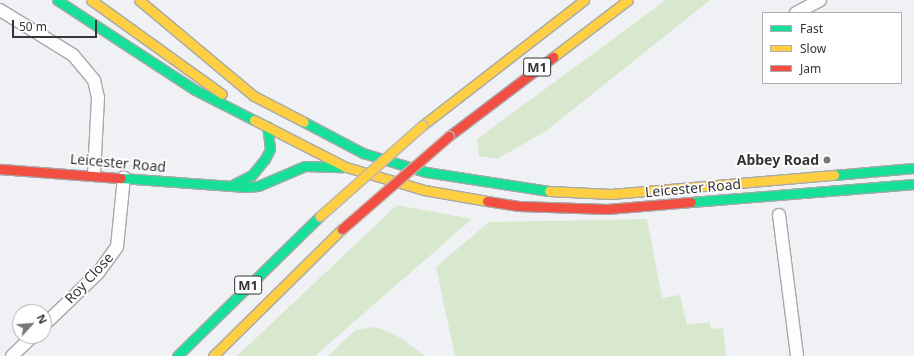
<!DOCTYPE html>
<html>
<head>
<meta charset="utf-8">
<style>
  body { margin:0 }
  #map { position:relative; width:914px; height:356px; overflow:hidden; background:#f0f1f4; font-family:"Noto Sans",sans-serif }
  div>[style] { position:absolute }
  .green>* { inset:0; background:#d7e8ce }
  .roads { filter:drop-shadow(1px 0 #a7a8aa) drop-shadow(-1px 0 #a7a8aa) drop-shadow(0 1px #a7a8aa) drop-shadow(0 -1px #a7a8aa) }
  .street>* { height:12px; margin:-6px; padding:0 6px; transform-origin:6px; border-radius:6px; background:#fdfdfd }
  .fast>* { height:9px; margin:-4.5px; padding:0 4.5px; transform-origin:4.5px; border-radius:4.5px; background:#16e098 }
  .slow>* { height:9px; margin:-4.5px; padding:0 4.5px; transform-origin:4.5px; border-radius:4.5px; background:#ffcf43 }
  .jam>* { height:9px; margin:-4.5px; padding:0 4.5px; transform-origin:4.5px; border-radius:4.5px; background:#f24e42 }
  .bridges { filter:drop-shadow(1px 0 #bfb5af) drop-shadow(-1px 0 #bfb5af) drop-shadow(0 1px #bfb5af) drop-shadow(0 -1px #bfb5af) }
  .slow-bridge>* { height:9px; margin:-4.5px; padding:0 4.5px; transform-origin:4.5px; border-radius:4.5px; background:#ffcf43 }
  .jam-bridge>* { height:9px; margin:-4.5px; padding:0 4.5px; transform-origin:4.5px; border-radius:4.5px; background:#f24e42 }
  .dots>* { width:11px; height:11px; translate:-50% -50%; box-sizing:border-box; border:2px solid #fff; border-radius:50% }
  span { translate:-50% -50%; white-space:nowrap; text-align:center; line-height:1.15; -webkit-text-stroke:3.5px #fff; paint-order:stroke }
  .shield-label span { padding:1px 3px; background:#fff; border:1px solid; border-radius:3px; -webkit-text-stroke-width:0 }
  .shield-label { font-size:13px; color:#353537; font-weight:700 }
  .poi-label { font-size:14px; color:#353537; font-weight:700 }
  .right { translate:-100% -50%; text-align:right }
  .street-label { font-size:14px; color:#353537 }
  .legend { position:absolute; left:762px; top:12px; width:140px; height:72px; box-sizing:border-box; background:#fff; border:1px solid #aeaeaf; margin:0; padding:5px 7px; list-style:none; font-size:12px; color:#353537 }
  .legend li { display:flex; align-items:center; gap:8px; height:20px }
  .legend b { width:20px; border:1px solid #aeaeaf }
  .north { position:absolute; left:12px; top:304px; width:40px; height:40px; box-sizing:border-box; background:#fff; border:1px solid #aeaeaf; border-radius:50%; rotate:64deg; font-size:11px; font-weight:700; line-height:16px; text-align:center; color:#353537 }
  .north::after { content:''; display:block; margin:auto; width:14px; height:18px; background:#767779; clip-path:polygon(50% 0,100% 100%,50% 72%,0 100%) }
  .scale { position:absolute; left:12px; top:20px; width:85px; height:18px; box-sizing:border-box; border:2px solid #353537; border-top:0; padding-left:5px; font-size:12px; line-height:14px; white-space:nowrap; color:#353537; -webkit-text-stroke:3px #fff; paint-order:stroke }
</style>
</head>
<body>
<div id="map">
  <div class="green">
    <div style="clip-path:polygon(666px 0,710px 0,546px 131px,497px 159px,479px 156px,477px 139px)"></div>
    <div style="clip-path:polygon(397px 205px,472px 219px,315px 356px,237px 356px)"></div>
    <div style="clip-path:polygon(647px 219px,662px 298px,680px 295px,687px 325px,710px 322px,711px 329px,723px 328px,726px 356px,455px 356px,436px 267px,489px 222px)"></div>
    <div style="clip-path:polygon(376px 327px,401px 338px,425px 356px,328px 356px,355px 330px)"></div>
  </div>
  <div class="roads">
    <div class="street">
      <div style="left:0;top:10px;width:86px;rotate:31.7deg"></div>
      <div style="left:73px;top:55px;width:33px;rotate:50deg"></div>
      <div style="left:94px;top:80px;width:18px;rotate:77deg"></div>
      <div style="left:98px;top:98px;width:77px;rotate:93deg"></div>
      <div style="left:796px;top:13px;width:27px;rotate:-28deg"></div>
      <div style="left:779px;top:215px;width:142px;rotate:82.7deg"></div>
      <div style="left:44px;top:325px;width:75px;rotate:-43.9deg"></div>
      <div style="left:98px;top:273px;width:32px;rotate:-54deg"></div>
      <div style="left:117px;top:247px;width:70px;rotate:-84.3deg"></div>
      <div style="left:12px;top:356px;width:29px;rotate:-44deg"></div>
    </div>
    <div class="fast">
      <div style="left:57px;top:0;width:165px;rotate:33.1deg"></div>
      <div style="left:195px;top:90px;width:66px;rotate:27deg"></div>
      <div style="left:304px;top:122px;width:67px;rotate:27.7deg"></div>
      <div style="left:363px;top:153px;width:66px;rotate:16.8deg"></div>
      <div style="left:426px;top:172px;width:124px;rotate:8.8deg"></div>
      <div style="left:834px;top:175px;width:80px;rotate:-5deg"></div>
      <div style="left:121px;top:178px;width:125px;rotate:4.1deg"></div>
      <div style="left:246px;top:187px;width:12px;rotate:-5deg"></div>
      <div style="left:258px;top:186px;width:51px;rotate:-23.1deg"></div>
      <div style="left:305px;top:166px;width:37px;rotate:2deg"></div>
      <div style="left:234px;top:184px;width:20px;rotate:-27deg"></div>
      <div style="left:252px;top:175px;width:21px;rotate:-51deg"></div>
      <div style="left:265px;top:159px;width:11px;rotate:-63deg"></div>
      <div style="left:270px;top:149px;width:23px;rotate:-97deg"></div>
      <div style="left:691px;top:202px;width:224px;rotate:-4.6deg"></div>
      <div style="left:177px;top:356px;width:200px;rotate:-44.4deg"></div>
    </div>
    <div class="slow">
      <div style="left:91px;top:0;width:161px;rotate:35.7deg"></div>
      <div style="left:139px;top:0;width:150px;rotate:39.9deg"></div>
      <div style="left:254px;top:96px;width:56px;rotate:27.5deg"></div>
      <div style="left:553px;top:57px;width:94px;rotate:-37.2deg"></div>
      <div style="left:254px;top:120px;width:103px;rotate:27.1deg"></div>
      <div style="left:346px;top:167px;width:81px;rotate:16.4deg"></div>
      <div style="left:424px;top:190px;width:64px;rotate:9.9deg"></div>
      <div style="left:423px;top:125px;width:204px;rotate:-37.8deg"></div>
      <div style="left:549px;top:191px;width:62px;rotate:2.8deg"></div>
      <div style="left:611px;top:194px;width:224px;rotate:-4.9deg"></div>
      <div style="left:213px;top:356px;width:181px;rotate:-44.6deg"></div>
    </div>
    <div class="jam">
      <div style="left:449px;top:136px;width:131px;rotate:-37.2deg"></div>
      <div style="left:0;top:169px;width:121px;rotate:4.3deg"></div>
      <div style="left:487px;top:201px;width:32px;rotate:9deg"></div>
      <div style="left:519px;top:206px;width:88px;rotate:2deg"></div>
      <div style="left:607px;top:209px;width:84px;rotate:-4.8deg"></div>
    </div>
  </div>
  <div class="bridges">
    <div class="slow-bridge">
      <div style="left:320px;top:216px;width:137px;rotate:-41.5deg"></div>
    </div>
    <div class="jam-bridge">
      <div style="left:342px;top:229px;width:142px;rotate:-41deg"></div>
    </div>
  </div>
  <div class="dots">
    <div style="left:827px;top:160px;background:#767779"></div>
  </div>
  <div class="shield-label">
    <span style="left:537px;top:67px">M1</span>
    <span style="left:248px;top:285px">M1</span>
  </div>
  <div class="poi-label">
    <span class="right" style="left:819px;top:160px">Abbey Road</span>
  </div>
  <div class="street-label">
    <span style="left:118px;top:163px;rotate:5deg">Leicester Road</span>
    <span style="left:693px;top:188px;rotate:-5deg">Leicester Road</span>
    <span style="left:89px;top:278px;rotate:-47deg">Roy Close</span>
  </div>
  <ul class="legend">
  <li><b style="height:5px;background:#16e098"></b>Fast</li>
  <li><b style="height:5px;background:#ffcf43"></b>Slow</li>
  <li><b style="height:5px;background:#f24e42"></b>Jam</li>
  </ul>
  <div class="north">N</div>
  <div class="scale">50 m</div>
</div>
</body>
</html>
